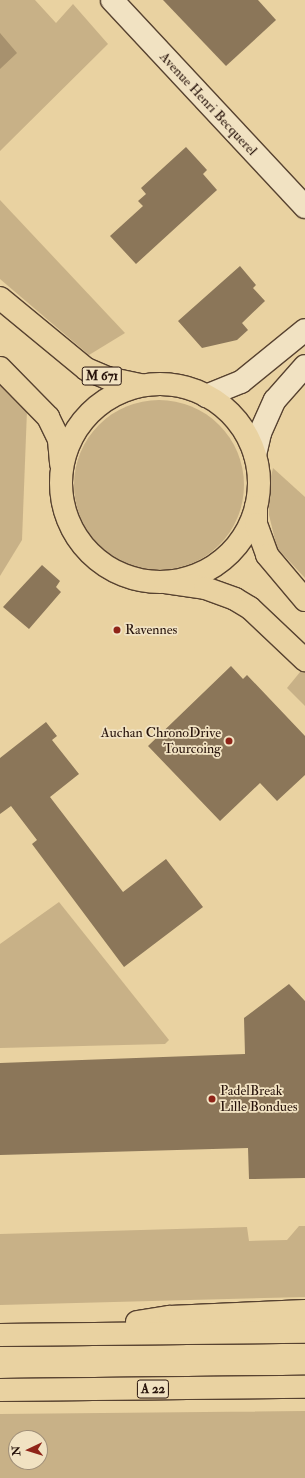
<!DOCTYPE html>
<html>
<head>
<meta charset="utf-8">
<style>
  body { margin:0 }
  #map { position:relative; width:305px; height:1478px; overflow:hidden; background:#e9d2a1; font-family:"IM FELL Double Pica",serif }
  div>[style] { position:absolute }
  .green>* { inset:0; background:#c8b187 }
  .round { border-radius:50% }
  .water>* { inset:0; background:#a7916e }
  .building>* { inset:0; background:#8b7659 }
  .roads { filter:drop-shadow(1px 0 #574230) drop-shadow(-1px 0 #574230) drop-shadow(0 1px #574230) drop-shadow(0 -1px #574230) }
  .minor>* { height:22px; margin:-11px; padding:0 11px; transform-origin:11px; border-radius:11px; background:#f1e2c2 }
  .major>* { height:22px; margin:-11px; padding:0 11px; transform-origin:11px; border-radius:11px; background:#e9d2a1 }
  .major>.ring { margin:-11px; padding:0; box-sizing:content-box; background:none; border:22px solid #e9d2a1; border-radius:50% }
  .highway>* { height:22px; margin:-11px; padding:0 11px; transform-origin:11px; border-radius:11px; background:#e9d2a1 }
  .dots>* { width:11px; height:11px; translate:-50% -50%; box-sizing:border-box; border:2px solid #f1e2c2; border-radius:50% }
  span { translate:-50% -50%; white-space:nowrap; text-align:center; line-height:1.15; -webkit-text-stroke:3.5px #f1e2c2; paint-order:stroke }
  .shield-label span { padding:1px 3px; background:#f1e2c2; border:1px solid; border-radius:3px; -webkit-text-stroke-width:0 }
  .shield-label { font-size:13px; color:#26120a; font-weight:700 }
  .street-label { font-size:14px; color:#26120a }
  .poi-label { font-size:14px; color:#26120a }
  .left { translate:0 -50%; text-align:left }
  .right { translate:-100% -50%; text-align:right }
  .north { position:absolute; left:8px; top:1430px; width:40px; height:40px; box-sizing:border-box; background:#f1e2c2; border:1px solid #a08f78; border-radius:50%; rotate:266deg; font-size:11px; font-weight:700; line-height:16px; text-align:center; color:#26120a }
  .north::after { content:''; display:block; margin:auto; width:14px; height:18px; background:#8f2418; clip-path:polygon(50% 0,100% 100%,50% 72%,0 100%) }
</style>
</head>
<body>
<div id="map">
  <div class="green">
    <div style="clip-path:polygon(0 0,35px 0,56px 23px,73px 4px,108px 44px,0 151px)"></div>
    <div style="clip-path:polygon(0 200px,125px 333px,89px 355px,0 279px)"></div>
    <div style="clip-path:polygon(0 383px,27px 410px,22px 540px,0 576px)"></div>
    <div class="round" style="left:74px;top:400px;width:170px;height:170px"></div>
    <div style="clip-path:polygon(273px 468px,305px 497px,305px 578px,277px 548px,269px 515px,268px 489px)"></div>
    <div style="clip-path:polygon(305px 666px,305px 706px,287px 688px)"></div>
    <div style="clip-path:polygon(59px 902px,169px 1040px,165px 1044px,0 1048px,0 944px)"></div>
    <div style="clip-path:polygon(299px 1226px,305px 1226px,305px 1297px,0 1305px,0 1234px,247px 1227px,249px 1241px,287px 1240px)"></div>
    <div style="clip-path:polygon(evenodd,305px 1411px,305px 1478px,0 1478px,0 1414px,305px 1411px,16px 1438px,40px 1438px,40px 1462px,16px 1462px,16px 1438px)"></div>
  </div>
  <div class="water">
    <div style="clip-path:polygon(0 33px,17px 53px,0 69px)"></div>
  </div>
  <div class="building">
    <div style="clip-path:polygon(163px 0,258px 0,276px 20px,226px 66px)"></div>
    <div style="clip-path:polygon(186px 147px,207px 170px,203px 174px,217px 190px,136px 264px,110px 236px,143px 206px,138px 201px,146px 194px,141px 188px)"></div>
    <div style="clip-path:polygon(240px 266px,256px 285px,253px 288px,265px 301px,242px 323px,248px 330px,237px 340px,202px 348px,178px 321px)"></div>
    <div style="clip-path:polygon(42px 565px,60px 581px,56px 587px,61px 592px,29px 629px,3px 607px)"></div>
    <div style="clip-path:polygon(231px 666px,243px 679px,247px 675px,305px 736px,305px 775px,277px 801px,260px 783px,220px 821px,148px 746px)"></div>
    <div style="clip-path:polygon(46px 722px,57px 736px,52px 740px,79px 774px,50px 797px,123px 892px,166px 859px,203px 907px,124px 967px,32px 844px,37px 840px,11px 806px,0 814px,0 758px)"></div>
    <div style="clip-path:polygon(289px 984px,305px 1001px,305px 1178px,249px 1179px,248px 1148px,0 1155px,0 1063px,245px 1054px,244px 1018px)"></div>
  </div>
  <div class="roads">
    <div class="minor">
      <div style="left:112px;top:0;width:283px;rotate:47deg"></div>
      <div style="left:206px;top:396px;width:38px;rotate:-22deg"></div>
      <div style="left:241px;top:382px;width:82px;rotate:-39.1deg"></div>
      <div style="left:255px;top:455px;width:23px;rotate:-77deg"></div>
      <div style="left:260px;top:433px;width:36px;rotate:-66deg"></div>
      <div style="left:275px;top:400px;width:45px;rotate:-48.6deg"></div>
    </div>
    <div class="major">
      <div style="left:0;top:298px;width:112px;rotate:39.5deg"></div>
      <div style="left:86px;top:369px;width:23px;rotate:23deg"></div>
      <div style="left:107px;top:378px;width:35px;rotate:12deg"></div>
      <div style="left:0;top:368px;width:69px;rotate:45.6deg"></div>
      <div style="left:48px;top:417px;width:25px;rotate:64deg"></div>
      <div style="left:59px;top:440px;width:24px;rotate:85deg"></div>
      <div class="ring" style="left:61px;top:384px;width:176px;height:176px"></div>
    </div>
    <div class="highway">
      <div style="left:256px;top:507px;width:17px;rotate:90deg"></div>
      <div style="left:256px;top:524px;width:33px;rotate:70deg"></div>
      <div style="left:267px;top:555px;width:59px;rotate:49.8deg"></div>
      <div style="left:165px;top:582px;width:40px;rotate:8.5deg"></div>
      <div style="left:205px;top:588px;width:32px;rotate:20deg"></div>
      <div style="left:235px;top:599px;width:17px;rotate:31deg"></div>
      <div style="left:250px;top:608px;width:76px;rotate:43.4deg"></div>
      <div style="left:137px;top:1322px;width:33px;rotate:-9deg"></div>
      <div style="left:170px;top:1317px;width:135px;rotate:-2.5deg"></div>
      <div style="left:0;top:1335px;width:305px;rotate:-0.6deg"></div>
      <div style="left:0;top:1390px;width:305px;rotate:-0.6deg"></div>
    </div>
  </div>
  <div class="dots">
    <div style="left:117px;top:630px;background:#8f2418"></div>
    <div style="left:229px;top:741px;background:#8f2418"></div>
    <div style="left:212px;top:1099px;background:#8f2418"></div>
  </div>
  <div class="shield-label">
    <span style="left:102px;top:376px">M 671</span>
    <span style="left:153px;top:1389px">A 22</span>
  </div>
  <div class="street-label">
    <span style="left:208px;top:104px;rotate:47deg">Avenue Henri Becquerel</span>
  </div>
  <div class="poi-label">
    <span class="left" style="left:125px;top:630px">Ravennes</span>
    <span class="right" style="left:221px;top:741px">Auchan ChronoDrive<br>Tourcoing</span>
    <span class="left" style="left:220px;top:1099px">PadelBreak<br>Lille Bondues</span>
  </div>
  <div class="north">N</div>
</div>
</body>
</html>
